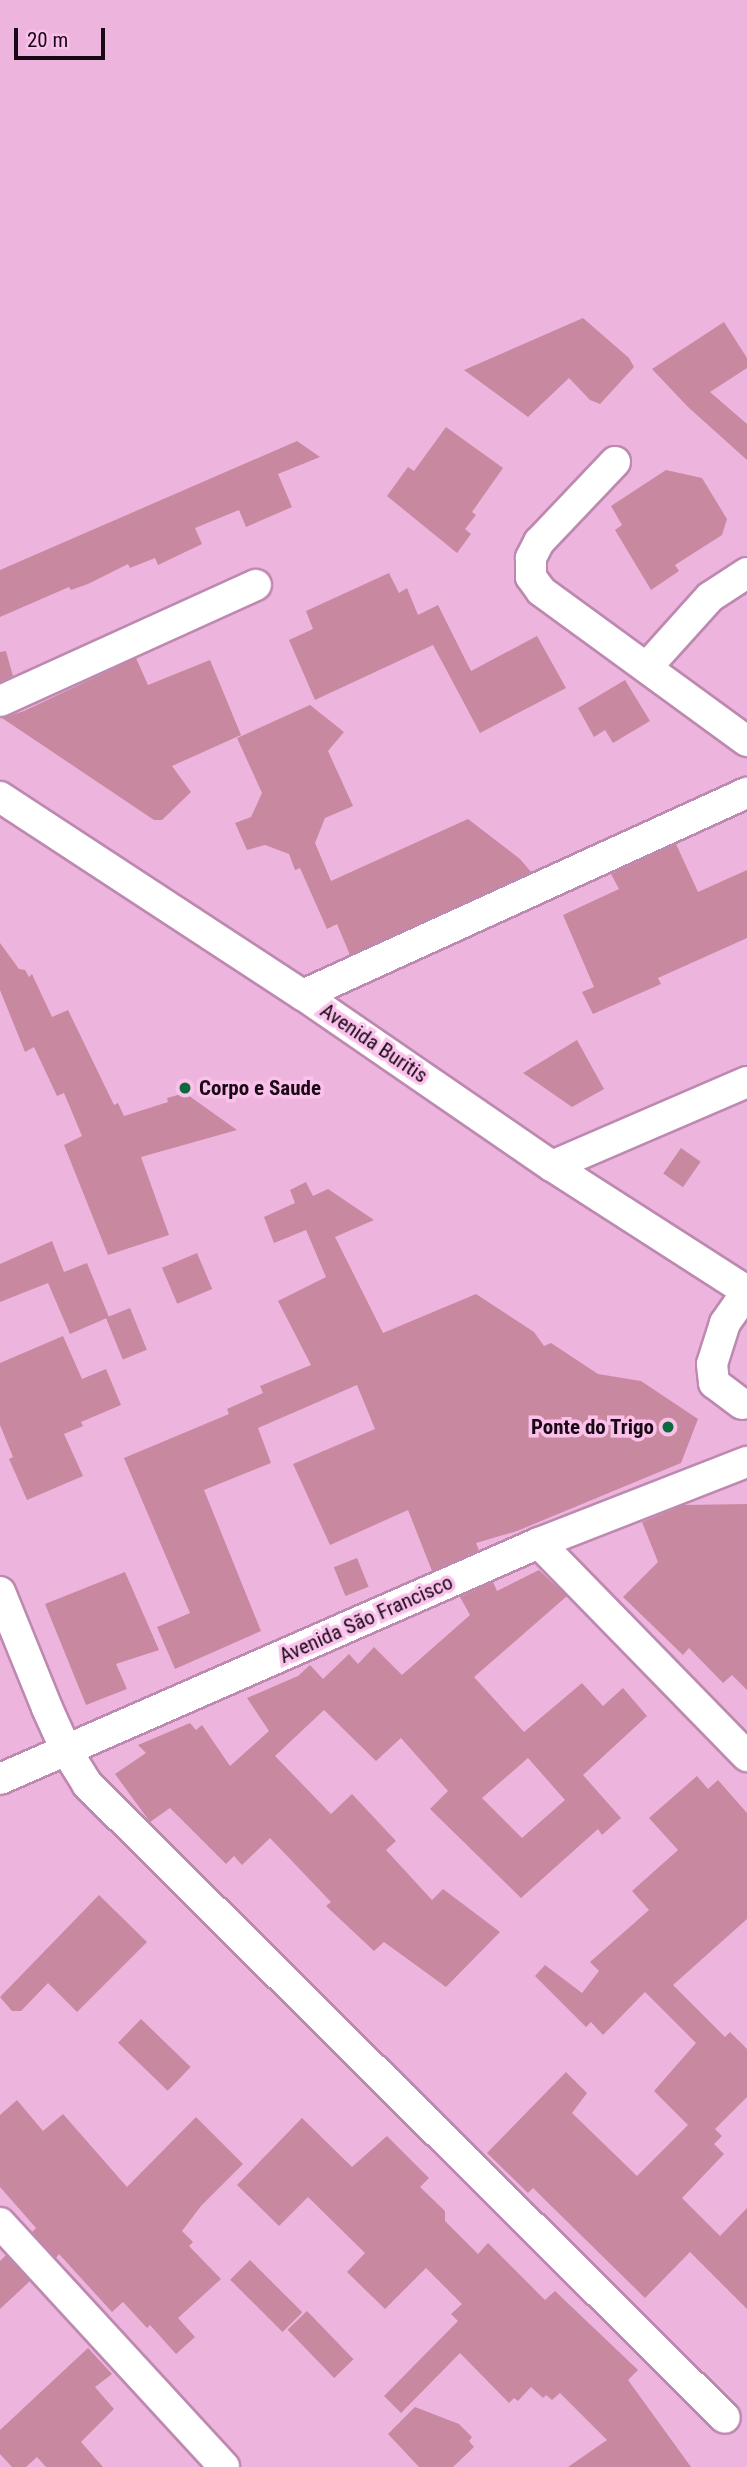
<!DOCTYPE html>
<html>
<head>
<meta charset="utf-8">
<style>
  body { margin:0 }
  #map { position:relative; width:747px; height:2467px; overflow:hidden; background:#edb5de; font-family:"Roboto Condensed",sans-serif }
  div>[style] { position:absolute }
  .building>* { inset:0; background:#c8889f; transform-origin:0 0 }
  .roads { filter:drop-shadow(2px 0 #be89b0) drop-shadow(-2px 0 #be89b0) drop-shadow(0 2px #be89b0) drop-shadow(0 -2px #be89b0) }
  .minor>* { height:30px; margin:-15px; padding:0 15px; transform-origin:15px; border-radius:15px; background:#fff }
  .dots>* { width:19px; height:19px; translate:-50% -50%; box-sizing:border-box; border:4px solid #fac1eb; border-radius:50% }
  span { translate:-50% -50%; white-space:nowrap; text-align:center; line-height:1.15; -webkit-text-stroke:7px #fac1eb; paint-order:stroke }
  .street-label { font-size:21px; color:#1a0816 }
  .poi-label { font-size:21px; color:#1a0816; font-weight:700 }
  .left { translate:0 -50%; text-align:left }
  .right { translate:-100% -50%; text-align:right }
  .scale { position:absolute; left:14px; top:28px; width:91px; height:32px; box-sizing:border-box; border:4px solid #1a0816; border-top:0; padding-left:9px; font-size:21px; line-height:24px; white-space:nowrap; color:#1a0816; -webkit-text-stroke:5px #fac1eb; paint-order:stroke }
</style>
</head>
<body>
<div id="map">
  <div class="building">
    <div style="clip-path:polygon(583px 318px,629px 358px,634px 367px,600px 404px,590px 400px,569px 378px,528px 417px,464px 370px)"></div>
    <div style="clip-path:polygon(724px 322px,747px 358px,747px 368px,710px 392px,747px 424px,747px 460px,688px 407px,652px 369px)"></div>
    <div style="clip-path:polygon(446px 427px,503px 468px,472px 512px,476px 515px,465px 529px,471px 534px,457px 553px,387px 496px,408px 467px,414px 471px)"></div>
    <div style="clip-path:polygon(297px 441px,320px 457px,278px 474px,292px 507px,246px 527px,239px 510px,195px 528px,202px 544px,158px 565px,155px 558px,130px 568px,128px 564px,88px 584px,71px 590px,69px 587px,0 617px,0 570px)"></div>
    <div style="clip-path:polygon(666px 470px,702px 478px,727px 519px,722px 535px,675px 565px,679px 571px,651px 590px,615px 530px,622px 525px,611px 506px)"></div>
    <div style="clip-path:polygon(389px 573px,399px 593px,407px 588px,418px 615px,438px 605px,471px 671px,537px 636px,566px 688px,480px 733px,433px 645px,315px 700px,289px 640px,313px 629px,306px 611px)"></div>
    <div style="clip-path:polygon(6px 651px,13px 676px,0 682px,0 652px)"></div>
    <div style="clip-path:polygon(136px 658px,148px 685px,210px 660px,241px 735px,172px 766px,191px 792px,162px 820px,154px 820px,2px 718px,24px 711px)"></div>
    <div style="clip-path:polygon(625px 680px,650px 721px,613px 743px,605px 730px,594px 737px,578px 708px)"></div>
    <div style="clip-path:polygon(310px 705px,344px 732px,328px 751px,353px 806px,325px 818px,315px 843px,331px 881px,468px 819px,520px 859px,531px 872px,350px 955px,337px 924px,327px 929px,300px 868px,295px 870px,289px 854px,265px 845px,247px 850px,235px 823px,251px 817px,262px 793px,237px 738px)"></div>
    <div style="clip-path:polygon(676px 844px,698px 892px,747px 870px,747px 938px,658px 978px,661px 984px,593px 1014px,582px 992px,594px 987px,563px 915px,619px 889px,611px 874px)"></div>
    <div style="clip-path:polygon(0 943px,19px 969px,25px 970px,29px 977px,32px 974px,52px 1017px,68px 1010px,114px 1105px,118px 1103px,124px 1116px,168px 1102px,167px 1098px,185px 1093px,237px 1130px,141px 1157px,169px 1235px,108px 1255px,64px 1145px,82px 1136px,64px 1093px,57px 1096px,34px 1047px,25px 1052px,0 990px)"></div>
    <div style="clip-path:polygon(577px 1040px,604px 1089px,572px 1107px,523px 1073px)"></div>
    <div style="left:681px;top:1148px;width:24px;height:31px;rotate:35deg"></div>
    <div style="clip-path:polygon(306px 1182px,313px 1196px,328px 1189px,374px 1220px,335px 1237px,383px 1333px,476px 1294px,534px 1332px,544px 1346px,551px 1343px,598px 1374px,641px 1381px,698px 1419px,681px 1463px,517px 1531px,476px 1543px,479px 1550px,432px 1571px,408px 1510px,330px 1545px,293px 1464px,375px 1429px,357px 1385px,258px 1428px,271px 1463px,204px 1490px,261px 1631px,175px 1669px,157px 1627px,190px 1613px,124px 1458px,229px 1414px,227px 1409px,263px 1393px,260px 1386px,311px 1365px,278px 1301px,326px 1277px,306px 1230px,274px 1243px,264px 1217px,295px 1203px,290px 1190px)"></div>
    <div style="clip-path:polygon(52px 1241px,64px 1272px,87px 1263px,109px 1317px,70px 1334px,48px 1283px,0 1302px,0 1264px)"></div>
    <div style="left:197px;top:1253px;width:39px;height:38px;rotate:67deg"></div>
    <div style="left:130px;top:1308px;width:45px;height:26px;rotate:68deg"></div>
    <div style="clip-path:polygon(63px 1336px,82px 1379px,106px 1369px,121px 1405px,81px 1422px,83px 1426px,64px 1434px,83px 1476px,27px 1500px,9px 1459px,13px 1457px,0 1425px,0 1363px)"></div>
    <div style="clip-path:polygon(747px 1504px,747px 1690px,732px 1675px,723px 1683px,689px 1648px,683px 1655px,623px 1597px,658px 1562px,642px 1522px,684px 1505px)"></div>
    <div style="left:357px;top:1558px;width:31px;height:25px;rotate:68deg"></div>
    <div style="clip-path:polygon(evenodd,539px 1570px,567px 1596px,474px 1677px,524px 1732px,582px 1683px,603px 1706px,623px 1688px,647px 1716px,583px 1775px,621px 1818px,602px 1835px,598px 1829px,521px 1898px,430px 1809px,448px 1791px,401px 1738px,376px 1761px,324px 1710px,275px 1756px,331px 1814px,352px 1794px,396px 1841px,386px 1850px,432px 1900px,443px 1889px,500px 1932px,446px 1987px,384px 1942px,374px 1951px,326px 1906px,331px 1902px,270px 1838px,242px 1865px,234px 1856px,226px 1864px,170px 1808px,150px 1822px,115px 1774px,146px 1753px,138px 1745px,190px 1723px,196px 1730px,202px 1725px,230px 1766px,269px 1731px,247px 1698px,298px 1676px,310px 1665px,323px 1679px,349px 1654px,358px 1664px,374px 1647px,402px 1675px,470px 1615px,460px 1597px,493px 1582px,497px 1591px,539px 1570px,528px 1758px,565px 1800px,522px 1838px,482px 1798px,528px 1758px)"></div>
    <div style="clip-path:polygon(125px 1572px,159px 1650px,116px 1664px,127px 1689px,86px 1705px,45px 1604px)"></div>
    <div style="clip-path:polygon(697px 1776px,708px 1789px,718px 1780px,747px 1813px,747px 1919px,673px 1985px,725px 2037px,730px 2032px,747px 2049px,747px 2097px,715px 2129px,722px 2136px,714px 2144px,724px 2154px,682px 2198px,720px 2236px,747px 2208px,747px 2309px,690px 2252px,645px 2298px,533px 2188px,528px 2193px,487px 2153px,566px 2072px,587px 2093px,572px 2113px,637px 2176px,688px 2125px,654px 2091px,696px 2043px,645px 1992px,603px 2035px,591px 2022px,586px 2027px,535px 1976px,545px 1965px,582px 1993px,599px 1971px,590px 1962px,649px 1910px,632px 1891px,678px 1850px,649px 1818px)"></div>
    <div style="clip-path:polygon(99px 1895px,147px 1942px,77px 2012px,48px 1983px,21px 2011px,12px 2011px,0 1997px)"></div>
    <div style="left:141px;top:2019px;width:69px;height:33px;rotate:44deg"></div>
    <div style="clip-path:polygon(17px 2100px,43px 2131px,63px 2114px,127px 2187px,196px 2117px,243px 2164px,201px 2206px,182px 2231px,193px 2242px,189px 2246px,221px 2279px,178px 2318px,195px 2337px,176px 2354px,150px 2325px,147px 2328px,123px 2302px,112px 2312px,59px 2254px,56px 2258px,32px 2232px,36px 2228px,0 2187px,0 2115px)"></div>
    <div style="clip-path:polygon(302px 2118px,352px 2167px,387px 2136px,429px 2178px,420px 2187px,445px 2211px,445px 2221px,478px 2254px,488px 2243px,545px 2300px,555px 2291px,638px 2370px,628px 2380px,691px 2467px,568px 2467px,607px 2440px,560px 2393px,552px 2400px,546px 2395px,543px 2398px,531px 2387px,518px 2401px,514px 2398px,509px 2403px,460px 2353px,401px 2413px,384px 2396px,458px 2321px,451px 2314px,462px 2304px,426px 2268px,385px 2309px,347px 2272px,365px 2253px,308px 2197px,279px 2226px,237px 2185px)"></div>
    <div style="clip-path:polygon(6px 2255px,30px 2281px,0 2309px,0 2261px)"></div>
    <div style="left:250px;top:2260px;width:74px;height:28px;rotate:45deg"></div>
    <div style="left:307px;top:2311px;width:67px;height:27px;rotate:46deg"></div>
    <div style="clip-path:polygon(88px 2348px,112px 2374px,95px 2387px,114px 2409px,81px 2442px,103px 2467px,46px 2467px,37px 2457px,26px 2467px,12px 2467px,0 2454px,0 2430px)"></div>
    <div style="clip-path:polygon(415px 2407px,459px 2424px,472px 2437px,469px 2441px,474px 2447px,453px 2467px,419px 2467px,388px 2434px)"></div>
  </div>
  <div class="roads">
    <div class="minor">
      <div style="left:615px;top:462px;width:110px;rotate:133.5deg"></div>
      <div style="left:539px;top:542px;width:18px;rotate:117deg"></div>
      <div style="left:531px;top:558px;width:19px;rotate:90deg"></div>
      <div style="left:531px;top:577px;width:17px;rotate:54deg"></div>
      <div style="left:541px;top:591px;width:255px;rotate:36.1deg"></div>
      <div style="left:647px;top:667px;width:94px;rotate:-48deg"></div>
      <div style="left:710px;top:597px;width:44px;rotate:-33deg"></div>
      <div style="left:0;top:701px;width:281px;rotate:-24.4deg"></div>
      <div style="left:0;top:797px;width:362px;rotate:33.2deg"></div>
      <div style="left:303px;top:995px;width:302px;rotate:34.5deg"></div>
      <div style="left:552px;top:1166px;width:232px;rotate:32.7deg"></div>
      <div style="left:303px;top:995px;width:488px;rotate:-24.5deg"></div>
      <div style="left:552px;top:1166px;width:212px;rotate:-23.3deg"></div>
      <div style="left:742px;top:1404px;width:35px;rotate:-143deg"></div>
      <div style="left:714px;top:1383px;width:19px;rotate:-96deg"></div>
      <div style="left:712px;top:1364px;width:43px;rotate:-72.4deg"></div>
      <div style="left:725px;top:1323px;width:39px;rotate:-55deg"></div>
      <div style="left:539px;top:1543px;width:298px;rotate:45.7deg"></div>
      <div style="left:0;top:1592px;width:125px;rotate:67.9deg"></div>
      <div style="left:47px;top:1708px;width:46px;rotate:65.7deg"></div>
      <div style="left:66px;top:1750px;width:40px;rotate:58deg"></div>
      <div style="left:87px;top:1784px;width:899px;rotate:44.82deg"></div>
      <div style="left:0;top:1779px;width:588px;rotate:-23.65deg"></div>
      <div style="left:539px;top:1543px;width:223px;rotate:-21.3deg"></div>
      <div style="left:0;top:2223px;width:331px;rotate:47.4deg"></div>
    </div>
  </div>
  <div class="dots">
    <div style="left:185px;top:1088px;background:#096a3e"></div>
    <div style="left:668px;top:1427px;background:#096a3e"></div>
  </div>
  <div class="street-label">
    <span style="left:374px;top:1043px;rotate:34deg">Avenida Buritis</span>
    <span style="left:366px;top:1619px;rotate:-24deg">Avenida São Francisco</span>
  </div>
  <div class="poi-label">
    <span class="left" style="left:199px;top:1088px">Corpo e Saude</span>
    <span class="right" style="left:654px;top:1427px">Ponte do Trigo</span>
  </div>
  <div class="scale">20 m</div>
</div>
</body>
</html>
